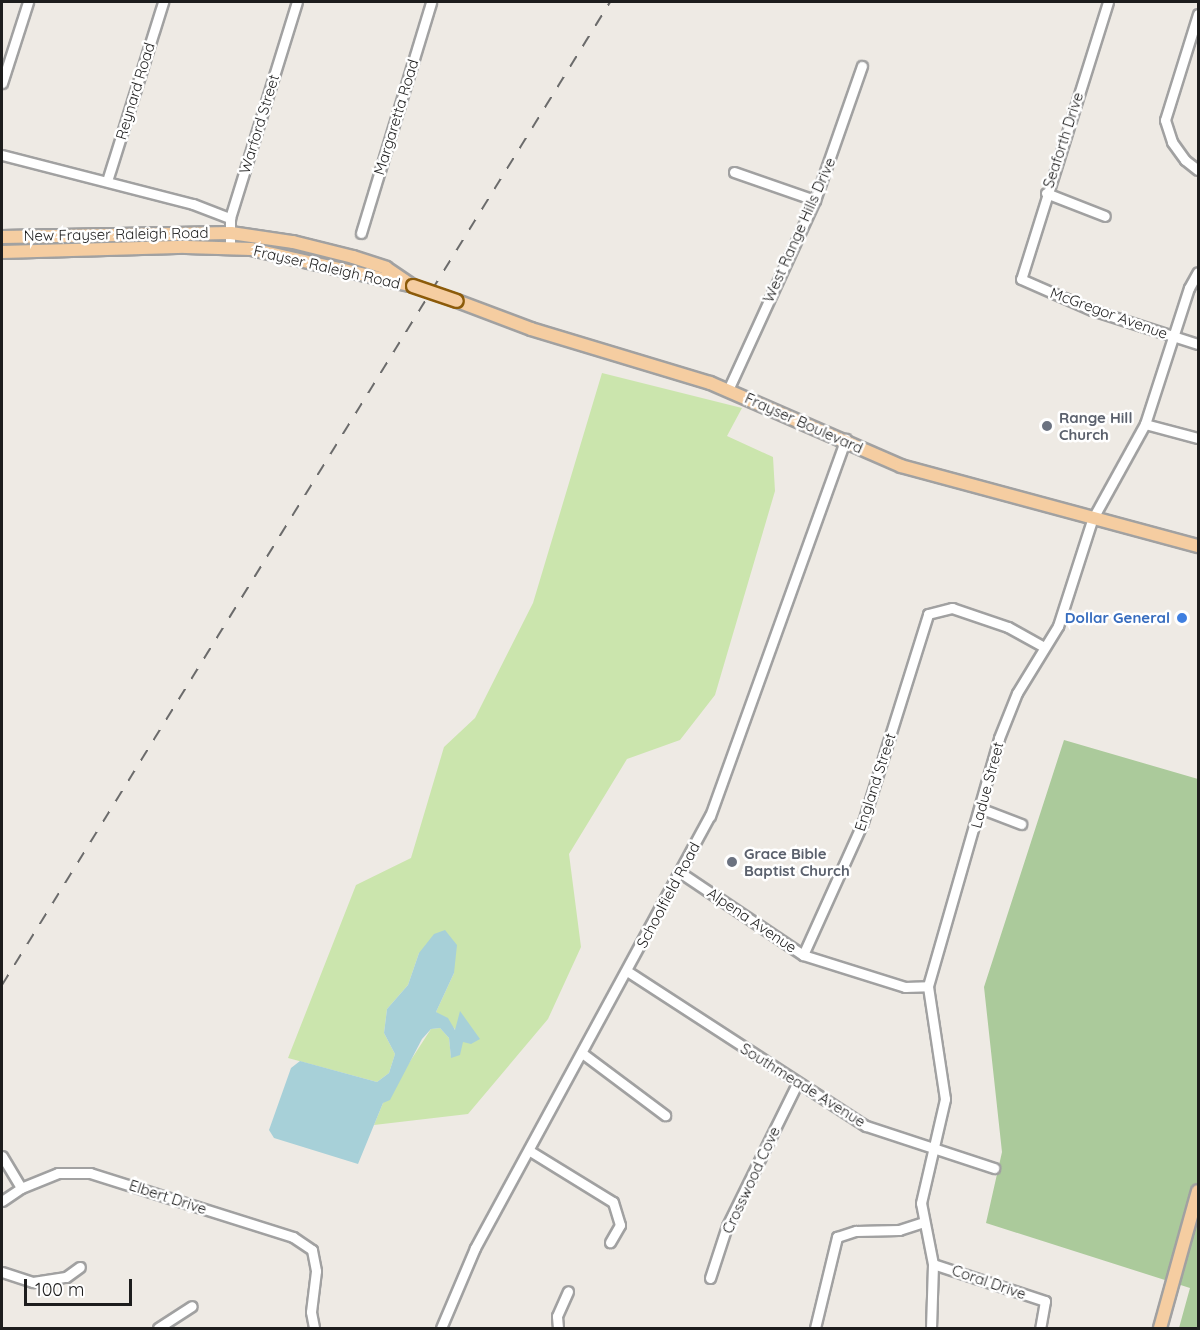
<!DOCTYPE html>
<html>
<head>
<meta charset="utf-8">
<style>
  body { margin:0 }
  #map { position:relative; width:1200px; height:1330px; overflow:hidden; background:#eeeae4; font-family:Quicksand,sans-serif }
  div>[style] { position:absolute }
  .grass>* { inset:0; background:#cbe5ad }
  .forest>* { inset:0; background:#abca9b }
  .water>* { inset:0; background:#a7d0d8 }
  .roads { filter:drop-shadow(2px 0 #a1a1a1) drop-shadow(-2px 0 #a1a1a1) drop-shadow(0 2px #a1a1a1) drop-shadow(0 -2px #a1a1a1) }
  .minor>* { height:9px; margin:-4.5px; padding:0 4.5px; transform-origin:4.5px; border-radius:4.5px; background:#fff }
  .major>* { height:12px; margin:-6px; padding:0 6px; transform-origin:6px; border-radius:6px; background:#f5cda1 }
  .rail>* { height:2px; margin-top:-1px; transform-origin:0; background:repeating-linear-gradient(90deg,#6b6b6b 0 12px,transparent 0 24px) }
  .bridges { filter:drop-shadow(2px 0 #8c5b0a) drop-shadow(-2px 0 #8c5b0a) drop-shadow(0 2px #8c5b0a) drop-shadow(0 -2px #8c5b0a) }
  .major-bridge>* { height:12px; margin:-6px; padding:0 6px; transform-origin:6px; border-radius:6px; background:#f5cda1 }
  .dots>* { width:16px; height:16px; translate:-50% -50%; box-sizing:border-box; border:3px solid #fff; border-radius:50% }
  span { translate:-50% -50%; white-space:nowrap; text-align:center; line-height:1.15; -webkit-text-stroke:5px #fff; paint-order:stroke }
  .street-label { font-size:15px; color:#1d1d1d }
  .worship-label { font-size:15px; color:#5b616d; font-weight:700 }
  .left { translate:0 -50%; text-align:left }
  .shop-label { font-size:15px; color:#366cbe; font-weight:700 }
  .right { translate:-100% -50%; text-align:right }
  .frame { position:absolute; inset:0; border:3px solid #1d1d1d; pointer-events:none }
  .scale { position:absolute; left:24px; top:1279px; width:108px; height:27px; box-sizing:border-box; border:3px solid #1d1d1d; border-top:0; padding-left:8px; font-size:18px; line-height:21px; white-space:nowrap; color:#1d1d1d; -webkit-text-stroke:4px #fff; paint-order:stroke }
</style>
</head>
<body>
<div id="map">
  <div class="grass">
    <div style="clip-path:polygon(602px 373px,742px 408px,727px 436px,773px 457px,775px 491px,715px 695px,680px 740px,627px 759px,569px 854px,581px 947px,548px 1019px,468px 1114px,374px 1125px,383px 1103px,431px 1029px,440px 1028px,449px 1038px,451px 1057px,461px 1012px,456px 1030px,436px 1012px,454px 973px,419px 953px,408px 985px,387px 1009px,384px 1033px,395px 1054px,389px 1073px,377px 1082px,288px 1058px,356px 885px,411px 858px,444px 747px,475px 718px,533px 603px)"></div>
  </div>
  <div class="forest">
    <div style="clip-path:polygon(1064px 740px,1198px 779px,1198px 1328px,1179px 1328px,1190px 1288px,986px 1223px,1002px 1152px,984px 987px)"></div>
  </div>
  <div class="water">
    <div style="clip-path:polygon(445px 930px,457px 945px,454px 973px,436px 1012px,448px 1018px,455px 1030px,460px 1011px,480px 1039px,471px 1044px,463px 1042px,460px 1055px,451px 1058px,449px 1038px,440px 1028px,431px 1029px,422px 1039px,390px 1100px,383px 1103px,358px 1164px,274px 1138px,269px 1130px,291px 1068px,300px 1061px,377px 1082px,389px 1073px,395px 1054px,384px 1033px,387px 1009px,408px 985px,419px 953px,434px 934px)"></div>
  </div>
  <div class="roads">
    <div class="minor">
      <div style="left:1108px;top:2px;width:290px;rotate:107.4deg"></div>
      <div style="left:1021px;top:279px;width:77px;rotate:23.6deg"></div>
      <div style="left:1092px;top:310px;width:111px;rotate:17.8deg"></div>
      <div style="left:1198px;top:14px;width:111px;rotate:107.3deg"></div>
      <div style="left:1165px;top:120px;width:23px;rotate:72deg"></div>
      <div style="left:1172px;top:142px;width:22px;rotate:54deg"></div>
      <div style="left:1185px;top:160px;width:16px;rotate:38deg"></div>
      <div style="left:2px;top:83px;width:85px;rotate:-72.2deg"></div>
      <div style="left:2px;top:155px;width:197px;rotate:14.4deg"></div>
      <div style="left:193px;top:204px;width:40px;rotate:21deg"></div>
      <div style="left:734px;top:172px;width:86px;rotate:19.1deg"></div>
      <div style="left:107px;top:181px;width:188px;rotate:-72.6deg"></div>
      <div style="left:1046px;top:193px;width:63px;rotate:21.3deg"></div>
      <div style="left:361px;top:233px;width:241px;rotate:-73.1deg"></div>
      <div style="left:230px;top:248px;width:30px;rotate:-90deg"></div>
      <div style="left:230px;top:218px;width:226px;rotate:-72.8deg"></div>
      <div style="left:728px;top:390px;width:209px;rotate:-65.4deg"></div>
      <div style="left:815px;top:200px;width:142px;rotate:-70.7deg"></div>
      <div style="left:1145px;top:424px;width:55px;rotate:14.8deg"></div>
      <div style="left:982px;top:809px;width:42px;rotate:21deg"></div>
      <div style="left:681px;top:873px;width:147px;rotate:33.9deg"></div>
      <div style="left:803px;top:955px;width:107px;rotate:17.4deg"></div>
      <div style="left:905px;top:987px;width:23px;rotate:-2deg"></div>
      <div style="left:803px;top:955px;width:146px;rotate:-65.7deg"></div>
      <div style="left:863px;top:822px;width:218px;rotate:-72.6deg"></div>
      <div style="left:928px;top:614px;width:25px;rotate:-14deg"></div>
      <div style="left:952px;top:608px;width:59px;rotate:18.7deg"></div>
      <div style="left:1008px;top:627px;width:41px;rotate:29.1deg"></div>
      <div style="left:627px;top:971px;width:285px;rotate:33deg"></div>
      <div style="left:866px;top:1126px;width:135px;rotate:18.2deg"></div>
      <div style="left:582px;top:1053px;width:104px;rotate:36.8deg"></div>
      <div style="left:530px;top:1151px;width:97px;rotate:31.6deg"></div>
      <div style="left:613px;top:1202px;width:24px;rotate:73deg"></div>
      <div style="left:620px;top:1225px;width:20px;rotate:120deg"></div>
      <div style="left:2px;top:1156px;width:37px;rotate:59deg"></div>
      <div style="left:2px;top:1201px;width:23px;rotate:-34deg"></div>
      <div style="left:21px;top:1188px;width:40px;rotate:-22deg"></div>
      <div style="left:58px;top:1173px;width:32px"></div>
      <div style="left:90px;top:1173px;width:213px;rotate:17.5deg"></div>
      <div style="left:293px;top:1237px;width:23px;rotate:34deg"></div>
      <div style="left:312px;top:1250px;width:21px;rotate:79deg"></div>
      <div style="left:316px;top:1271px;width:41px;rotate:97deg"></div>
      <div style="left:311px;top:1312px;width:16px;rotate:79deg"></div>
      <div style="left:933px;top:1264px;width:118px;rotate:18.3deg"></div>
      <div style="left:1045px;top:1301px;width:27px;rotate:100deg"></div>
      <div style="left:2px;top:1272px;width:33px;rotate:18deg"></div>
      <div style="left:33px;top:1282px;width:33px;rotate:-9deg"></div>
      <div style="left:66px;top:1277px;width:17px;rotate:-36deg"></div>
      <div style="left:710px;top:1278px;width:55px;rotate:-71.9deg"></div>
      <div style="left:727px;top:1226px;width:158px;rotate:-63.8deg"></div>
      <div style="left:158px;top:1328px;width:40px;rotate:-32.9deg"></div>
      <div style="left:441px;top:1328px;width:87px;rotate:-67deg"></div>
      <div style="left:475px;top:1248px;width:492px;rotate:-61.5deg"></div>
      <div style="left:710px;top:816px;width:401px;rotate:-70.2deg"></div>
      <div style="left:558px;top:1328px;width:12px;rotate:-95deg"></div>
      <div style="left:557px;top:1316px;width:27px;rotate:-66deg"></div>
      <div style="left:815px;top:1328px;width:94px;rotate:-76.4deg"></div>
      <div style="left:837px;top:1237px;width:20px;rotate:-18deg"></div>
      <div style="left:856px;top:1231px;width:43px;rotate:-1.3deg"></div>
      <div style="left:899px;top:1230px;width:26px;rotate:-18deg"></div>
      <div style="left:931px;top:1328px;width:64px;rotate:-88.2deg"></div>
      <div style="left:933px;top:1264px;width:62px;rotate:-101.1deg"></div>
      <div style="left:921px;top:1203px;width:107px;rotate:-77deg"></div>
      <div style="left:945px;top:1099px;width:114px;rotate:-98.6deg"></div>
      <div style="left:928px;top:986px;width:258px;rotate:-74deg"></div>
      <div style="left:999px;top:738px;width:48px;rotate:-68.2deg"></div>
      <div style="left:1017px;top:693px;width:79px;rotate:-58.5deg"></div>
      <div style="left:1058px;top:626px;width:111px;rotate:-72.2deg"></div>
      <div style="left:1092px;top:520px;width:110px;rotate:-61.1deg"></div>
      <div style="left:1145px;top:424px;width:143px;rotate:-72.1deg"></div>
      <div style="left:1189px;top:288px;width:18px;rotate:-61deg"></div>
    </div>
    <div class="major">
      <div style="left:2px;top:237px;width:229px;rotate:-1deg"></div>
      <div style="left:231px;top:233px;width:63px;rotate:8.3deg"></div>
      <div style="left:293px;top:242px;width:62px;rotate:14deg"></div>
      <div style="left:353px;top:257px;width:35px;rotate:18deg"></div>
      <div style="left:386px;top:268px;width:32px;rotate:34deg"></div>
      <div style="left:2px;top:252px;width:184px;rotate:-1.6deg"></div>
      <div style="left:186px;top:247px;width:65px;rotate:1.8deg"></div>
      <div style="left:251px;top:249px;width:162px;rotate:12.8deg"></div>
      <div style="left:457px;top:301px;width:79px;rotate:20.7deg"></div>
      <div style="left:531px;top:329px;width:187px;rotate:16.8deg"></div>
      <div style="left:710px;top:383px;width:208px;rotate:23.5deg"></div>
      <div style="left:901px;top:466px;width:308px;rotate:15.1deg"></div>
      <div style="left:1160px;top:1328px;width:142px;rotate:-74.5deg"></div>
    </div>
  </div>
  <div class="rail">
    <div style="left:2px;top:985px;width:1156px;rotate:-58.26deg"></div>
  </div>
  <div class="bridges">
    <div class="major-bridge">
      <div style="left:413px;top:286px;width:46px;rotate:18.8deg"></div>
    </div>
  </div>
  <div class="dots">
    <div style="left:1047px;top:426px;background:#6b7280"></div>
    <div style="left:1182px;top:618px;background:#3f7fe0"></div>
    <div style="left:732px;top:862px;background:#6b7280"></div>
  </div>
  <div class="street-label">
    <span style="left:135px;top:91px;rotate:-73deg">Reynard Road</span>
    <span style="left:396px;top:117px;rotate:-73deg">Margaretta Road</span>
    <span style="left:259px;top:124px;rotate:-73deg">Warford Street</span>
    <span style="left:1063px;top:140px;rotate:-72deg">Seaforth Drive</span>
    <span style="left:799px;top:230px;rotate:-66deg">West Range Hills Drive</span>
    <span style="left:116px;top:234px;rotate:-1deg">New Frayser Raleigh Road</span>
    <span style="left:327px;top:267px;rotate:13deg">Frayser Raleigh Road</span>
    <span style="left:1109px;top:313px;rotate:20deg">McGregor Avenue</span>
    <span style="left:804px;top:423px;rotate:24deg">Frayser Boulevard</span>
    <span style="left:875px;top:782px;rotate:-72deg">England Street</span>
    <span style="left:987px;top:785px;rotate:-75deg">Ladue Street</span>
    <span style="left:668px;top:895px;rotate:-62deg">Schoolfield Road</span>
    <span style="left:752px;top:920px;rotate:34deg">Alpena Avenue</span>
    <span style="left:803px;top:1085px;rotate:32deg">Southmeade Avenue</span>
    <span style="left:751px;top:1180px;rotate:-65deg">Crosswood Cove</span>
    <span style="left:168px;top:1197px;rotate:18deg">Elbert Drive</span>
    <span style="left:989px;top:1282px;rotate:19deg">Coral Drive</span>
  </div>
  <div class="worship-label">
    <span class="left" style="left:1059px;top:426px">Range Hill<br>Church</span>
    <span class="left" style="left:744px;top:862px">Grace Bible<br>Baptist Church</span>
  </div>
  <div class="shop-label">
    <span class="right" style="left:1170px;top:618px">Dollar General</span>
  </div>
  <div class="frame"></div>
  <div class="scale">100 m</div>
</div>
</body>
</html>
